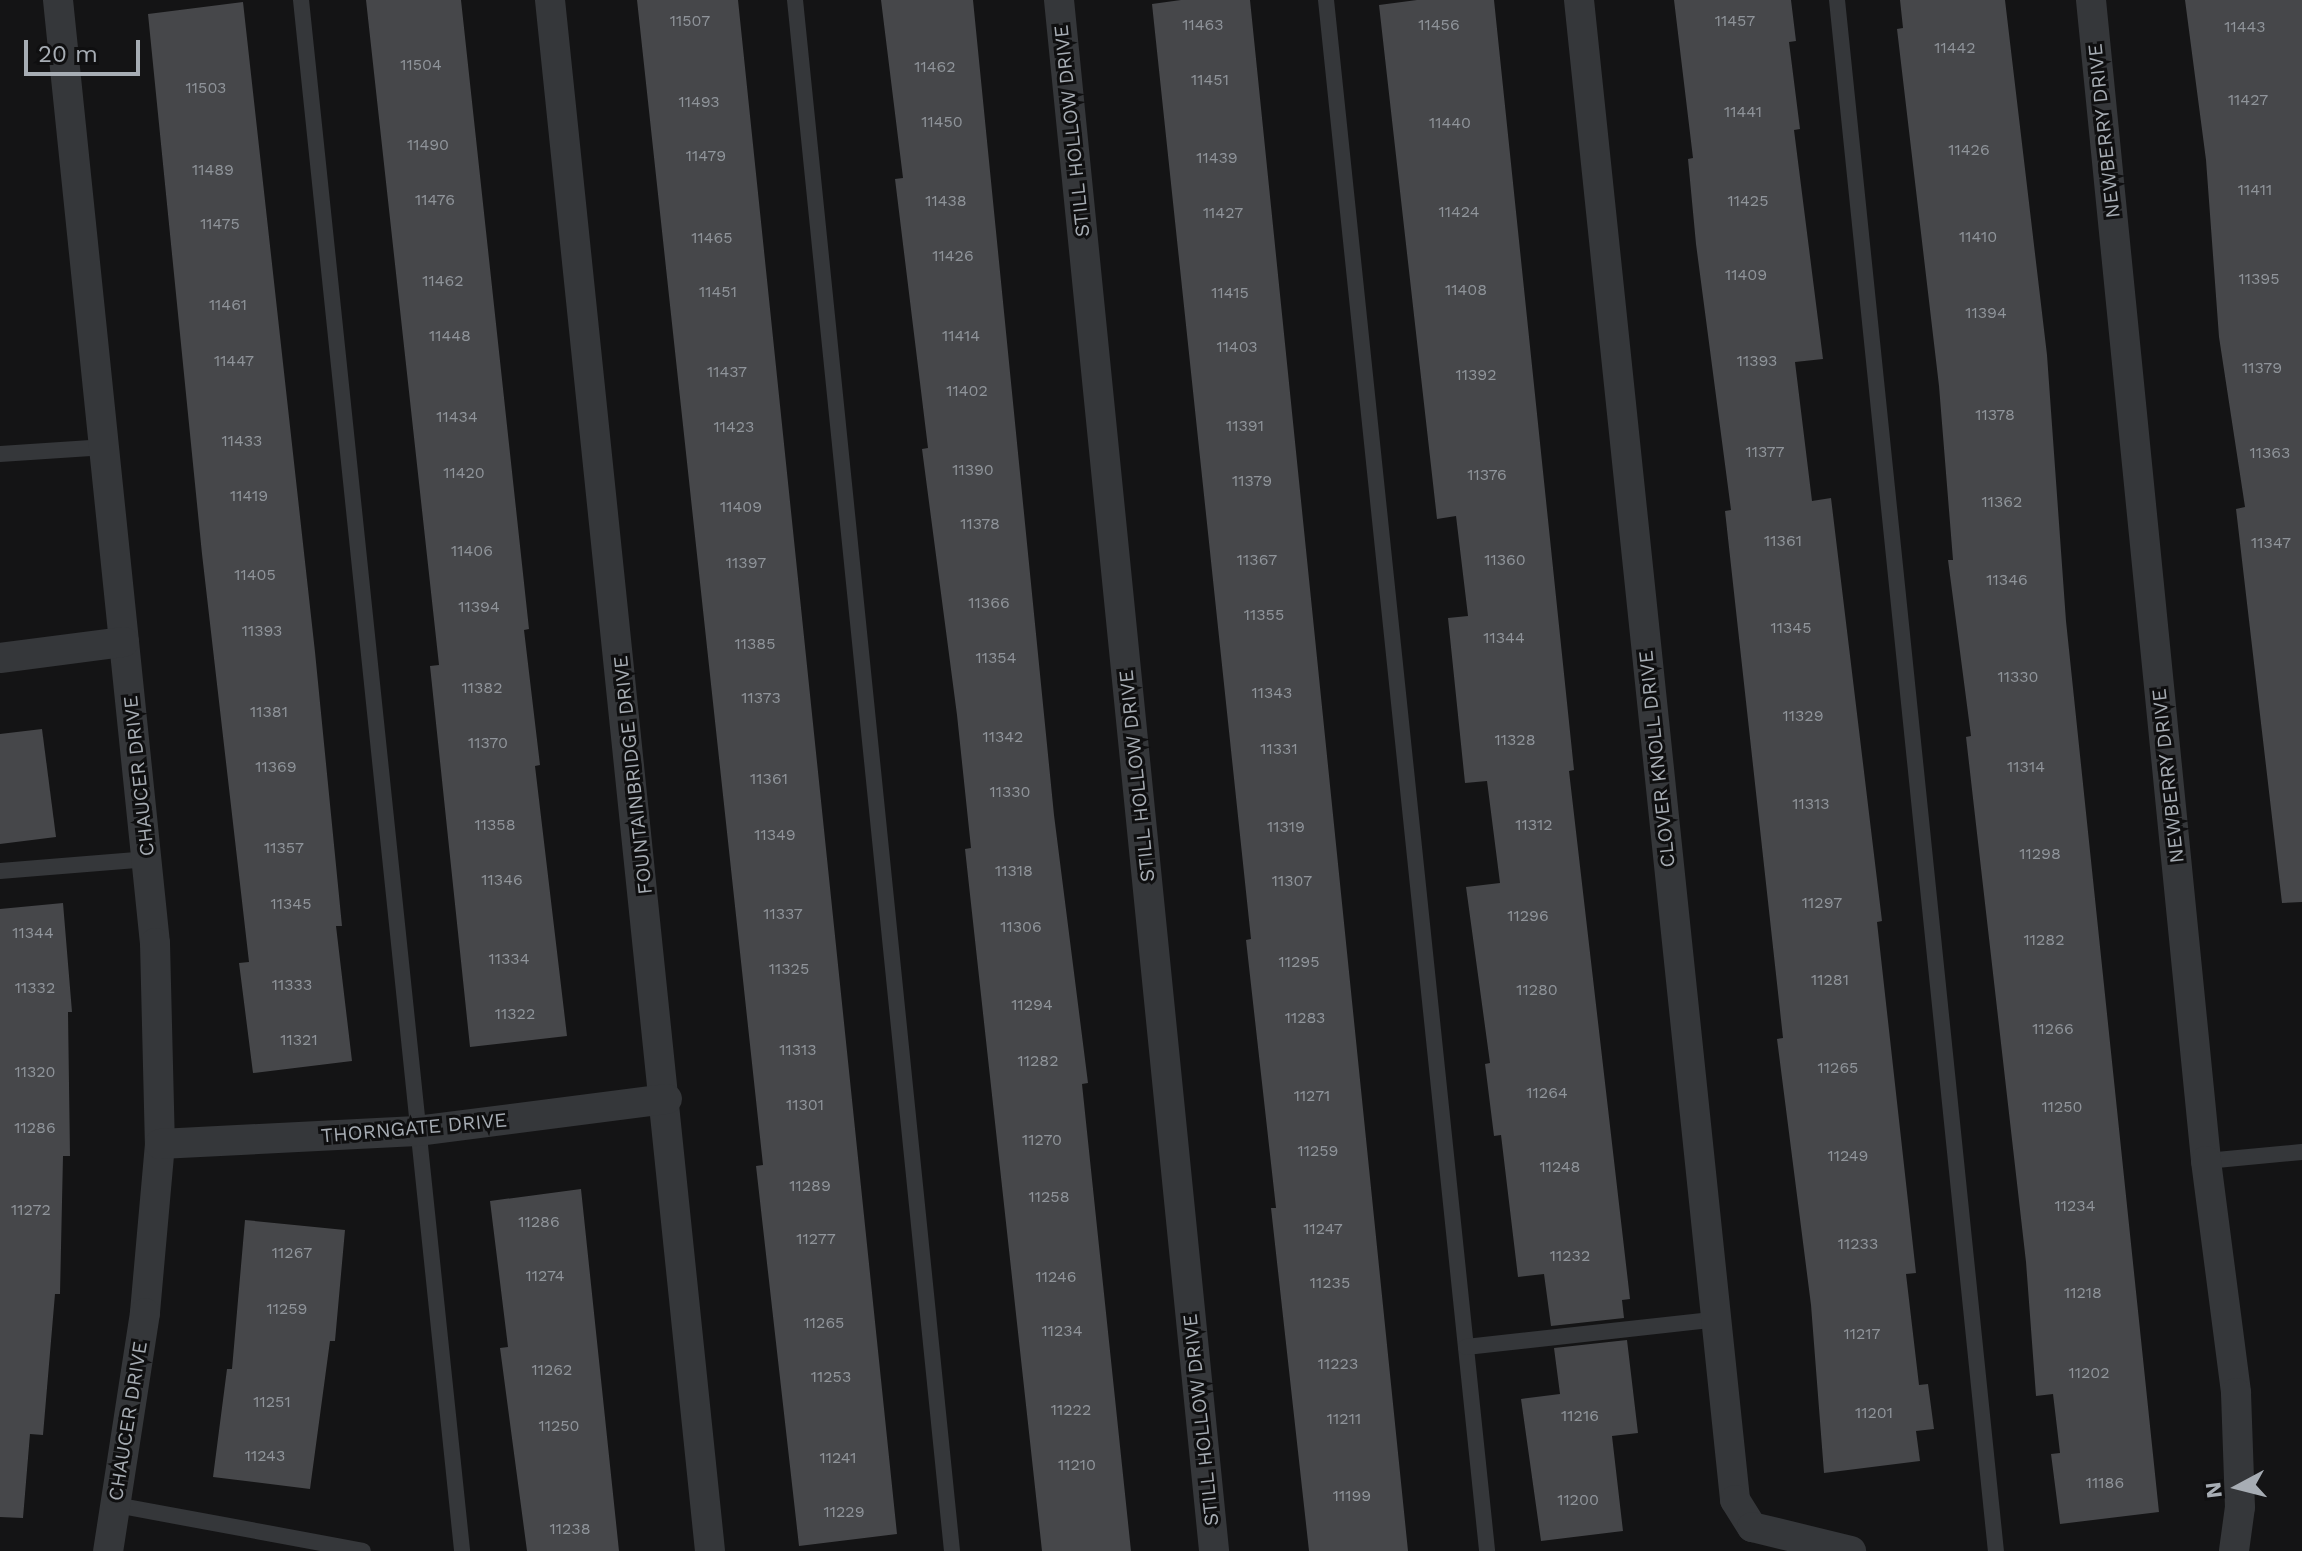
<!DOCTYPE html>
<html>
<head>
<meta charset="utf-8">
<style>
  body { margin:0 }
  #map { position:relative; width:2302px; height:1551px; overflow:hidden; background:#141415; font-family:"Work Sans",sans-serif }
  div>[style] { position:absolute }
  .building>* { inset:0; background:#46474a }
  .service>* { height:16px; margin:-8px; padding:0 8px; transform-origin:8px; border-radius:8px; background:#35373a }
  .minor>* { height:30px; margin:-15px; padding:0 15px; transform-origin:15px; border-radius:15px; background:#35373a }
  span { translate:-50% -50%; white-space:nowrap; text-align:center; line-height:1.15; -webkit-text-stroke:6px #0f0f10; paint-order:stroke }
  .number-label { font-size:16px; color:#8f949a }
  .number-label span { -webkit-text-stroke-width:0 }
  .street-label { font-size:20px; color:#a7adb4 }
  .north { position:absolute; left:2198px; top:1447px; width:80px; height:80px; -webkit-text-stroke:6px #0f0f10; paint-order:stroke; rotate:263deg; font-size:22px; font-weight:700; line-height:32px; text-align:center; color:#a7adb4 }
  .north::after { content:''; display:block; margin:auto; width:28px; height:36px; background:#a7adb4; clip-path:polygon(50% 0,100% 100%,50% 72%,0 100%) }
  .scale { position:absolute; left:24px; top:40px; width:116px; height:36px; box-sizing:border-box; border:4px solid #a7adb4; border-top:0; padding-left:10px; font-size:24px; line-height:28px; white-space:nowrap; color:#a7adb4; -webkit-text-stroke:6px #0f0f10; paint-order:stroke }
</style>
</head>
<body>
<div id="map">
  <div class="building">
    <div style="clip-path:polygon(366px 0,461px 0,529px 629px,524px 630px,540px 765px,535px 766px,567px 1036px,470px 1047px,430px 666px,439px 665px)"></div>
    <div style="clip-path:polygon(637px 0,738px 0,897px 1534px,799px 1546px,756px 1166px,763px 1165px)"></div>
    <div style="clip-path:polygon(881px 0,973px 0,1054px 815px,1088px 1083px,1082px 1084px,1131px 1551px,1042px 1551px,965px 849px,971px 848px,957px 715px,922px 449px,928px 448px,895px 179px,903px 178px)"></div>
    <div style="clip-path:polygon(1181px 0,1250px 0,1408px 1551px,1309px 1551px,1271px 1208px,1276px 1208px,1246px 940px,1251px 939px,1152px 4px)"></div>
    <div style="clip-path:polygon(1417px 0,1494px 0,1574px 770px,1569px 771px,1630px 1299px,1622px 1300px,1624px 1318px,1551px 1326px,1544px 1274px,1518px 1277px,1501px 1135px,1494px 1136px,1485px 1064px,1490px 1063px,1466px 887px,1500px 883px,1487px 781px,1465px 783px,1448px 618px,1468px 616px,1456px 516px,1437px 519px,1379px 5px)"></div>
    <div style="clip-path:polygon(1674px 0,1791px 0,1796px 41px,1789px 42px,1800px 129px,1794px 130px,1823px 359px,1795px 362px,1812px 501px,1831px 498px,1882px 921px,1877px 922px,1916px 1273px,1906px 1274px,1919px 1385px,1928px 1384px,1934px 1429px,1916px 1431px,1920px 1461px,1824px 1473px,1811px 1305px,1777px 1039px,1783px 1038px,1725px 511px,1731px 510px,1696px 244px,1688px 159px,1693px 158px)"></div>
    <div style="clip-path:polygon(1900px 0,2005px 0,2047px 355px,2066px 621px,2159px 1512px,2060px 1524px,2051px 1454px,2060px 1453px,2053px 1394px,2036px 1396px,2026px 1262px,1966px 737px,1971px 736px,1948px 560px,1953px 560px,1939px 386px,1897px 29px,1903px 28px)"></div>
    <div style="clip-path:polygon(2185px 0,2302px 0,2302px 902px,2282px 903px,2236px 509px,2245px 507px,2219px 337px,2206px 160px)"></div>
    <div style="clip-path:polygon(243px 2px,315px 652px,342px 926px,336px 926px,352px 1061px,253px 1073px,239px 963px,249px 962px,202px 554px,148px 14px)"></div>
    <div style="clip-path:polygon(42px 729px,56px 837px,0 844px,0 734px)"></div>
    <div style="clip-path:polygon(63px 903px,72px 1012px,68px 1012px,70px 1156px,63px 1156px,60px 1294px,55px 1294px,43px 1435px,30px 1434px,23px 1518px,0 1517px,0 909px)"></div>
    <div style="clip-path:polygon(581px 1189px,619px 1551px,527px 1551px,500px 1348px,508px 1347px,490px 1201px)"></div>
    <div style="clip-path:polygon(245px 1220px,345px 1230px,335px 1341px,330px 1341px,310px 1489px,213px 1477px,227px 1369px,232px 1369px)"></div>
    <div style="clip-path:polygon(1627px 1340px,1638px 1433px,1612px 1436px,1623px 1531px,1541px 1541px,1521px 1399px,1560px 1394px,1554px 1348px)"></div>
  </div>
  <div class="service">
    <div style="left:301px;top:0;width:1559px;rotate:84.07deg"></div>
    <div style="left:795px;top:0;width:1559px;rotate:84.22deg"></div>
    <div style="left:1326px;top:0;width:1559px;rotate:84.07deg"></div>
    <div style="left:1837px;top:0;width:1559px;rotate:84.15deg"></div>
    <div style="left:0;top:454px;width:106px;rotate:-3.8deg"></div>
    <div style="left:0;top:871px;width:149px;rotate:-4.6deg"></div>
    <div style="left:2206px;top:1161px;width:96px;rotate:-5.4deg"></div>
    <div style="left:1466px;top:1347px;width:254px;rotate:-6.3deg"></div>
    <div style="left:116px;top:1505px;width:251px;rotate:10.5deg"></div>
  </div>
  <div class="minor">
    <div style="left:58px;top:0;width:948px;rotate:84.13deg"></div>
    <div style="left:155px;top:943px;width:201px;rotate:88.6deg"></div>
    <div style="left:160px;top:1144px;width:170px;rotate:95.1deg"></div>
    <div style="left:145px;top:1313px;width:241px;rotate:98.8deg"></div>
    <div style="left:550px;top:0;width:1559px;rotate:84.11deg"></div>
    <div style="left:1059px;top:0;width:1559px;rotate:84.29deg"></div>
    <div style="left:1579px;top:0;width:1508px;rotate:84.06deg"></div>
    <div style="left:1735px;top:1500px;width:32px;rotate:58deg"></div>
    <div style="left:1752px;top:1527px;width:102px;rotate:13.6deg"></div>
    <div style="left:2091px;top:0;width:1167px;rotate:84.34deg"></div>
    <div style="left:2206px;top:1161px;width:234px;rotate:82.6deg"></div>
    <div style="left:2236px;top:1393px;width:114px;rotate:88deg"></div>
    <div style="left:2240px;top:1507px;width:44px;rotate:97.8deg"></div>
    <div style="left:0;top:658px;width:125px;rotate:-7.4deg"></div>
    <div style="left:160px;top:1144px;width:257px;rotate:-2.9deg"></div>
    <div style="left:417px;top:1131px;width:252px;rotate:-7.3deg"></div>
  </div>
  <div class="number-label">
    <span style="left:690px;top:21px">11507</span>
    <span style="left:1735px;top:21px">11457</span>
    <span style="left:1203px;top:25px">11463</span>
    <span style="left:1439px;top:25px">11456</span>
    <span style="left:2245px;top:27px">11443</span>
    <span style="left:1955px;top:48px">11442</span>
    <span style="left:421px;top:65px">11504</span>
    <span style="left:935px;top:67px">11462</span>
    <span style="left:1210px;top:80px">11451</span>
    <span style="left:206px;top:88px">11503</span>
    <span style="left:2248px;top:100px">11427</span>
    <span style="left:699px;top:102px">11493</span>
    <span style="left:1743px;top:112px">11441</span>
    <span style="left:942px;top:122px">11450</span>
    <span style="left:1450px;top:123px">11440</span>
    <span style="left:428px;top:145px">11490</span>
    <span style="left:1969px;top:150px">11426</span>
    <span style="left:706px;top:156px">11479</span>
    <span style="left:1217px;top:158px">11439</span>
    <span style="left:213px;top:170px">11489</span>
    <span style="left:2255px;top:190px">11411</span>
    <span style="left:435px;top:200px">11476</span>
    <span style="left:946px;top:201px">11438</span>
    <span style="left:1748px;top:201px">11425</span>
    <span style="left:1459px;top:212px">11424</span>
    <span style="left:1223px;top:213px">11427</span>
    <span style="left:220px;top:224px">11475</span>
    <span style="left:1978px;top:237px">11410</span>
    <span style="left:712px;top:238px">11465</span>
    <span style="left:953px;top:256px">11426</span>
    <span style="left:1746px;top:275px">11409</span>
    <span style="left:2259px;top:279px">11395</span>
    <span style="left:443px;top:281px">11462</span>
    <span style="left:1466px;top:290px">11408</span>
    <span style="left:718px;top:292px">11451</span>
    <span style="left:1230px;top:293px">11415</span>
    <span style="left:228px;top:305px">11461</span>
    <span style="left:1986px;top:313px">11394</span>
    <span style="left:450px;top:336px">11448</span>
    <span style="left:961px;top:336px">11414</span>
    <span style="left:1237px;top:347px">11403</span>
    <span style="left:234px;top:361px">11447</span>
    <span style="left:1757px;top:361px">11393</span>
    <span style="left:2262px;top:368px">11379</span>
    <span style="left:727px;top:372px">11437</span>
    <span style="left:1476px;top:375px">11392</span>
    <span style="left:967px;top:391px">11402</span>
    <span style="left:1995px;top:415px">11378</span>
    <span style="left:457px;top:417px">11434</span>
    <span style="left:1245px;top:426px">11391</span>
    <span style="left:734px;top:427px">11423</span>
    <span style="left:242px;top:441px">11433</span>
    <span style="left:1765px;top:452px">11377</span>
    <span style="left:2270px;top:453px">11363</span>
    <span style="left:973px;top:470px">11390</span>
    <span style="left:464px;top:473px">11420</span>
    <span style="left:1487px;top:475px">11376</span>
    <span style="left:1252px;top:481px">11379</span>
    <span style="left:249px;top:496px">11419</span>
    <span style="left:2002px;top:502px">11362</span>
    <span style="left:741px;top:507px">11409</span>
    <span style="left:980px;top:524px">11378</span>
    <span style="left:1783px;top:541px">11361</span>
    <span style="left:2271px;top:543px">11347</span>
    <span style="left:472px;top:551px">11406</span>
    <span style="left:1257px;top:560px">11367</span>
    <span style="left:1505px;top:560px">11360</span>
    <span style="left:746px;top:563px">11397</span>
    <span style="left:255px;top:575px">11405</span>
    <span style="left:2007px;top:580px">11346</span>
    <span style="left:989px;top:603px">11366</span>
    <span style="left:479px;top:607px">11394</span>
    <span style="left:1264px;top:615px">11355</span>
    <span style="left:1791px;top:628px">11345</span>
    <span style="left:262px;top:631px">11393</span>
    <span style="left:1504px;top:638px">11344</span>
    <span style="left:755px;top:644px">11385</span>
    <span style="left:996px;top:658px">11354</span>
    <span style="left:2018px;top:677px">11330</span>
    <span style="left:482px;top:688px">11382</span>
    <span style="left:1272px;top:693px">11343</span>
    <span style="left:761px;top:698px">11373</span>
    <span style="left:269px;top:712px">11381</span>
    <span style="left:1803px;top:716px">11329</span>
    <span style="left:1003px;top:737px">11342</span>
    <span style="left:1515px;top:740px">11328</span>
    <span style="left:488px;top:743px">11370</span>
    <span style="left:1279px;top:749px">11331</span>
    <span style="left:276px;top:767px">11369</span>
    <span style="left:2026px;top:767px">11314</span>
    <span style="left:769px;top:779px">11361</span>
    <span style="left:1010px;top:792px">11330</span>
    <span style="left:1811px;top:804px">11313</span>
    <span style="left:495px;top:825px">11358</span>
    <span style="left:1534px;top:825px">11312</span>
    <span style="left:1286px;top:827px">11319</span>
    <span style="left:775px;top:835px">11349</span>
    <span style="left:284px;top:848px">11357</span>
    <span style="left:2040px;top:854px">11298</span>
    <span style="left:1014px;top:871px">11318</span>
    <span style="left:502px;top:880px">11346</span>
    <span style="left:1292px;top:881px">11307</span>
    <span style="left:1822px;top:903px">11297</span>
    <span style="left:291px;top:904px">11345</span>
    <span style="left:783px;top:914px">11337</span>
    <span style="left:1528px;top:916px">11296</span>
    <span style="left:1021px;top:927px">11306</span>
    <span style="left:33px;top:933px">11344</span>
    <span style="left:2044px;top:940px">11282</span>
    <span style="left:509px;top:959px">11334</span>
    <span style="left:1299px;top:962px">11295</span>
    <span style="left:789px;top:969px">11325</span>
    <span style="left:1830px;top:980px">11281</span>
    <span style="left:292px;top:985px">11333</span>
    <span style="left:35px;top:988px">11332</span>
    <span style="left:1537px;top:990px">11280</span>
    <span style="left:1032px;top:1005px">11294</span>
    <span style="left:515px;top:1014px">11322</span>
    <span style="left:1305px;top:1018px">11283</span>
    <span style="left:2053px;top:1029px">11266</span>
    <span style="left:299px;top:1040px">11321</span>
    <span style="left:798px;top:1050px">11313</span>
    <span style="left:1038px;top:1061px">11282</span>
    <span style="left:1838px;top:1068px">11265</span>
    <span style="left:35px;top:1072px">11320</span>
    <span style="left:1547px;top:1093px">11264</span>
    <span style="left:1312px;top:1096px">11271</span>
    <span style="left:805px;top:1105px">11301</span>
    <span style="left:2062px;top:1107px">11250</span>
    <span style="left:35px;top:1128px">11286</span>
    <span style="left:1042px;top:1140px">11270</span>
    <span style="left:1318px;top:1151px">11259</span>
    <span style="left:1848px;top:1156px">11249</span>
    <span style="left:1560px;top:1167px">11248</span>
    <span style="left:810px;top:1186px">11289</span>
    <span style="left:1049px;top:1197px">11258</span>
    <span style="left:2075px;top:1206px">11234</span>
    <span style="left:31px;top:1210px">11272</span>
    <span style="left:539px;top:1222px">11286</span>
    <span style="left:1323px;top:1229px">11247</span>
    <span style="left:816px;top:1239px">11277</span>
    <span style="left:1858px;top:1244px">11233</span>
    <span style="left:292px;top:1253px">11267</span>
    <span style="left:1570px;top:1256px">11232</span>
    <span style="left:545px;top:1276px">11274</span>
    <span style="left:1056px;top:1277px">11246</span>
    <span style="left:1330px;top:1283px">11235</span>
    <span style="left:2083px;top:1293px">11218</span>
    <span style="left:287px;top:1309px">11259</span>
    <span style="left:824px;top:1323px">11265</span>
    <span style="left:1062px;top:1331px">11234</span>
    <span style="left:1862px;top:1334px">11217</span>
    <span style="left:1338px;top:1364px">11223</span>
    <span style="left:552px;top:1370px">11262</span>
    <span style="left:2089px;top:1373px">11202</span>
    <span style="left:831px;top:1377px">11253</span>
    <span style="left:272px;top:1402px">11251</span>
    <span style="left:1071px;top:1410px">11222</span>
    <span style="left:1874px;top:1413px">11201</span>
    <span style="left:1580px;top:1416px">11216</span>
    <span style="left:1344px;top:1419px">11211</span>
    <span style="left:559px;top:1426px">11250</span>
    <span style="left:265px;top:1456px">11243</span>
    <span style="left:838px;top:1458px">11241</span>
    <span style="left:1077px;top:1465px">11210</span>
    <span style="left:2105px;top:1483px">11186</span>
    <span style="left:1352px;top:1496px">11199</span>
    <span style="left:1578px;top:1500px">11200</span>
    <span style="left:844px;top:1512px">11229</span>
    <span style="left:570px;top:1529px">11238</span>
  </div>
  <div class="street-label">
    <span style="left:1072px;top:131px;rotate:-96deg">STILL HOLLOW DRIVE</span>
    <span style="left:2104px;top:131px;rotate:-96deg">NEWBERRY DRIVE</span>
    <span style="left:1657px;top:759px;rotate:-96deg">CLOVER KNOLL DRIVE</span>
    <span style="left:633px;top:775px;rotate:-96deg">FOUNTAINBRIDGE DRIVE</span>
    <span style="left:139px;top:776px;rotate:-96deg">CHAUCER DRIVE</span>
    <span style="left:1137px;top:776px;rotate:-96deg">STILL HOLLOW DRIVE</span>
    <span style="left:2168px;top:776px;rotate:-96deg">NEWBERRY DRIVE</span>
    <span style="left:414px;top:1128px;rotate:-5deg">THORNGATE DRIVE</span>
    <span style="left:1201px;top:1420px;rotate:-96deg">STILL HOLLOW DRIVE</span>
    <span style="left:128px;top:1421px;rotate:-81deg">CHAUCER DRIVE</span>
  </div>
  <div class="north">N</div>
  <div class="scale">20 m</div>
</div>
</body>
</html>
